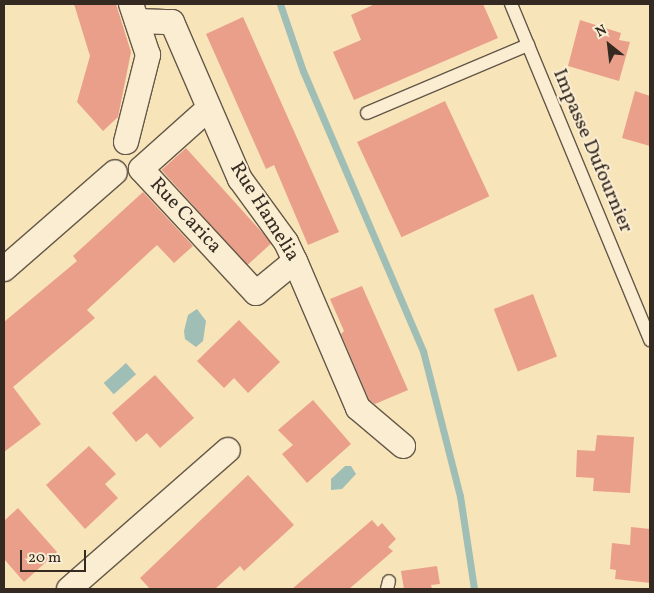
<!DOCTYPE html>
<html>
<head>
<meta charset="utf-8">
<style>
  body { margin:0 }
  #map { position:relative; width:654px; height:593px; overflow:hidden; background:#f8e4b9; font-family:Vollkorn,serif }
  div>[style] { position:absolute }
  .water>* { inset:0; background:#9fbeb6; transform-origin:0 0 }
  .stream>* { height:7px; margin:-3.5px; padding:0 3.5px; transform-origin:3.5px; border-radius:3.5px; background:#9fbeb6 }
  .building>* { inset:0; background:#ea9f8a; transform-origin:0 0 }
  .roads { filter:drop-shadow(1px 0 #655848) drop-shadow(-1px 0 #655848) drop-shadow(0 1px #655848) drop-shadow(0 -1px #655848) }
  .service>* { height:12px; margin:-6px; padding:0 6px; transform-origin:6px; border-radius:6px; background:#faedd2 }
  .minor>* { height:24px; margin:-12px; padding:0 12px; transform-origin:12px; border-radius:12px; background:#faedd2 }
  span { translate:-50% -50%; white-space:nowrap; text-align:center; line-height:1.15; -webkit-text-stroke:4px #faedd2; paint-order:stroke }
  .street-label { font-size:20px; color:#342a22 }
  .frame { position:absolute; inset:0; border:5px solid #342a22; pointer-events:none }
  .north { position:absolute; left:584px; top:20px; width:50px; height:50px; -webkit-text-stroke:4px #faedd2; paint-order:stroke; rotate:331deg; font-size:14px; font-weight:700; line-height:20px; text-align:center; color:#342a22 }
  .north::after { content:''; display:block; margin:auto; width:18px; height:22px; background:#342a22; clip-path:polygon(50% 0,100% 100%,50% 72%,0 100%) }
  .scale { position:absolute; left:20px; top:550px; width:66px; height:22px; box-sizing:border-box; border:2px solid #342a22; border-top:0; padding-left:6px; font-size:15px; line-height:18px; white-space:nowrap; color:#342a22; -webkit-text-stroke:4px #faedd2; paint-order:stroke }
</style>
</head>
<body>
<div id="map">
  <div class="water">
    <div style="clip-path:polygon(197px 309px,206px 321px,203px 341px,196px 347px,185px 339px,184px 331px,188px 315px)"></div>
    <div style="left:126px;top:363px;width:15px;height:30px;rotate:48deg"></div>
    <div style="clip-path:polygon(345px 466px,351px 466px,356px 474px,342px 489px,331px 490px,331px 479px)"></div>
  </div>
  <div class="stream">
    <div style="left:280px;top:4px;width:71px;rotate:71.1deg"></div>
    <div style="left:303px;top:71px;width:305px;rotate:66.8deg"></div>
    <div style="left:423px;top:351px;width:150px;rotate:75.7deg"></div>
    <div style="left:460px;top:496px;width:94px;rotate:81.4deg"></div>
  </div>
  <div class="building">
    <div style="clip-path:polygon(74px 4px,116px 4px,131px 52px,118px 117px,103px 131px,77px 102px,90px 56px)"></div>
    <div style="clip-path:polygon(375px 4px,483px 4px,498px 38px,354px 100px,333px 52px,361px 40px,351px 15px)"></div>
    <div style="clip-path:polygon(243px 17px,339px 232px,308px 245px,274px 165px,266px 169px,206px 34px)"></div>
    <div style="clip-path:polygon(580px 20px,621px 33px,619px 40px,630px 42px,619px 81px,568px 66px)"></div>
    <div style="clip-path:polygon(635px 91px,650px 96px,650px 146px,622px 138px)"></div>
    <div style="left:445px;top:101px;width:105px;height:97px;rotate:65deg"></div>
    <div style="left:186px;top:148px;width:128px;height:33px;rotate:48deg"></div>
    <div style="clip-path:polygon(143px 192px,193px 246px,174px 263px,157px 245px,87px 310px,95px 318px,13px 387px,41px 424px,4px 452px,4px 322px,77px 261px,73px 256px)"></div>
    <div style="clip-path:polygon(362px 286px,408px 390px,375px 404px,369px 400px,341px 334px,344px 331px,330px 299px)"></div>
    <div style="left:533px;top:294px;width:67px;height:42px;rotate:69deg"></div>
    <div style="clip-path:polygon(239px 320px,280px 362px,248px 393px,234px 378px,224px 388px,197px 361px)"></div>
    <div style="clip-path:polygon(155px 375px,194px 418px,160px 448px,147px 433px,136px 442px,112px 413px)"></div>
    <div style="clip-path:polygon(313px 400px,351px 444px,307px 483px,282px 454px,293px 445px,278px 430px)"></div>
    <div style="clip-path:polygon(597px 435px,634px 437px,630px 493px,593px 491px,594px 478px,576px 477px,577px 450px,595px 451px)"></div>
    <div style="clip-path:polygon(89px 446px,116px 474px,105px 484px,118px 498px,85px 529px,46px 485px)"></div>
    <div style="clip-path:polygon(248px 475px,294px 525px,244px 571px,240px 566px,215px 589px,150px 589px,140px 578px)"></div>
    <div style="clip-path:polygon(18px 508px,57px 552px,24px 582px,4px 559px,4px 521px)"></div>
    <div style="clip-path:polygon(372px 520px,378px 527px,382px 523px,396px 539px,388px 547px,393px 551px,363px 577px,349px 589px,292px 589px)"></div>
    <div style="clip-path:polygon(631px 527px,650px 529px,650px 583px,615px 579px,616px 570px,610px 569px,612px 543px,630px 545px)"></div>
    <div style="clip-path:polygon(437px 566px,440px 584px,431px 585px,432px 589px,404px 589px,401px 571px)"></div>
  </div>
  <div class="roads">
    <div class="service">
      <div style="left:511px;top:4px;width:364px;rotate:67.5deg"></div>
      <div style="left:367px;top:113px;width:175px;rotate:-22.9deg"></div>
      <div style="left:387px;top:589px;width:8px;rotate:-76deg"></div>
    </div>
    <div class="minor">
      <div style="left:137px;top:21px;width:35px;rotate:2deg"></div>
      <div style="left:172px;top:22px;width:171px;rotate:66.6deg"></div>
      <div style="left:240px;top:179px;width:78px;rotate:53.9deg"></div>
      <div style="left:286px;top:242px;width:21px;rotate:65deg"></div>
      <div style="left:295px;top:261px;width:160px;rotate:66.8deg"></div>
      <div style="left:358px;top:408px;width:59px;rotate:40.2deg"></div>
      <div style="left:208px;top:109px;width:90px;rotate:138.2deg"></div>
      <div style="left:141px;top:169px;width:169px;rotate:47.2deg"></div>
      <div style="left:256px;top:293px;width:50px;rotate:-39.4deg"></div>
      <div style="left:126px;top:142px;width:90px;rotate:-75.8deg"></div>
      <div style="left:148px;top:55px;width:54px;rotate:-108.4deg"></div>
      <div style="left:4px;top:269px;width:147px;rotate:-41.1deg"></div>
      <div style="left:69px;top:589px;width:211px;rotate:-41.2deg"></div>
    </div>
  </div>
  <div class="street-label">
    <span style="left:592px;top:151px;rotate:67deg">Impasse Dufournier</span>
    <span style="left:264px;top:212px;rotate:58deg">Rue Hamelia</span>
    <span style="left:185px;top:216px;rotate:47deg">Rue Carica</span>
  </div>
  <div class="frame"></div>
  <div class="north">N</div>
  <div class="scale">20 m</div>
</div>
</body>
</html>
